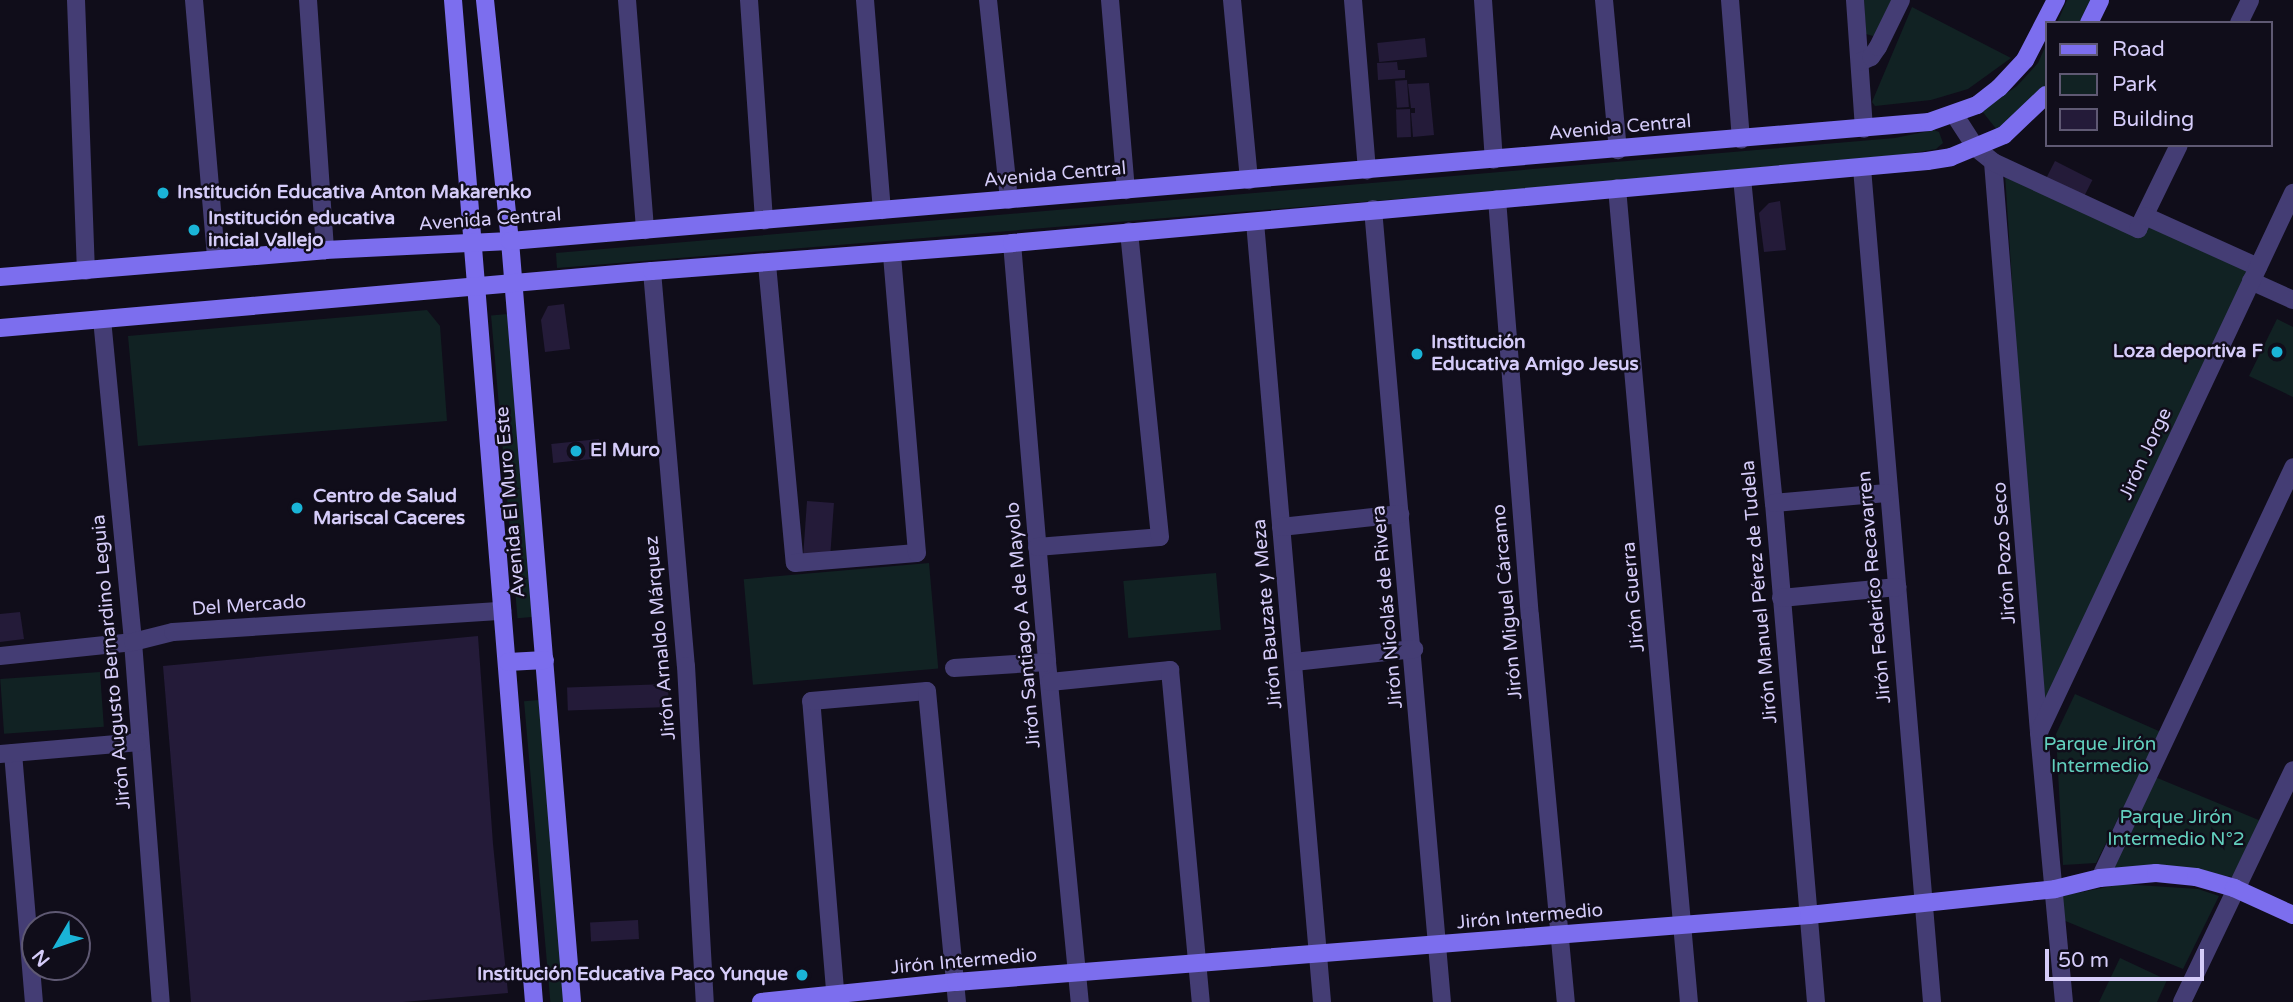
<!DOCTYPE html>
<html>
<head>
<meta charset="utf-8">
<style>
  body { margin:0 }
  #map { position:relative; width:2293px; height:1002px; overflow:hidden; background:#100d1a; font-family:"Varela Round",sans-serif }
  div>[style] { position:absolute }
  .green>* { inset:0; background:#112223; transform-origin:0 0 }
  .building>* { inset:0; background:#241b39; transform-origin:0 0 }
  .street>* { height:18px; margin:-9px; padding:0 9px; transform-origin:9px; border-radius:9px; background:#443d74 }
  .secondary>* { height:18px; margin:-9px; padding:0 9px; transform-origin:9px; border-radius:9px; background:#7c6eee }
  .dots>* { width:19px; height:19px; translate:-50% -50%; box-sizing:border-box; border:4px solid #100d1a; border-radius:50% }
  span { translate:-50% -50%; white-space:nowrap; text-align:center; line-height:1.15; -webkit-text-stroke:5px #100d1a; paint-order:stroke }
  .street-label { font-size:19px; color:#d5ccf9 }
  .poi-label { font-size:19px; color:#d5ccf9; font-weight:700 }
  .left { translate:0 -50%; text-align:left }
  .right { translate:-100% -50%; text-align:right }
  .park-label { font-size:19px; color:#62cfbd }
  .legend { position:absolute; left:2045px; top:21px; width:228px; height:126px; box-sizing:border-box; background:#100d1a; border:2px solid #5f5973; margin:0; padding:9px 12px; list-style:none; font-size:21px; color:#d5ccf9 }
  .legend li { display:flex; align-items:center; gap:14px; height:35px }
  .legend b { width:35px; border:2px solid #5f5973 }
  .north { position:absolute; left:21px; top:911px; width:70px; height:70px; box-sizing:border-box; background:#100d1a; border:2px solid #5f5973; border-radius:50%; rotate:231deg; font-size:19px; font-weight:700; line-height:28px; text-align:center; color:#d5ccf9 }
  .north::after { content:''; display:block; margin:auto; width:24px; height:32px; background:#1ab4d7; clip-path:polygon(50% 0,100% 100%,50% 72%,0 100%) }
  .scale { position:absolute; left:2045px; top:949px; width:159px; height:32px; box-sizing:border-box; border:4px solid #d5ccf9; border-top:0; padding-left:9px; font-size:21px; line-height:24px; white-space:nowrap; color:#d5ccf9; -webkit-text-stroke:5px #100d1a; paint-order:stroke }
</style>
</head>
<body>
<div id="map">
  <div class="green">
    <div style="clip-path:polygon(1864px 0,1894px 0,1879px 32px,1873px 36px,1866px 34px)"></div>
    <div style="clip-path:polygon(2067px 0,2092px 0,2082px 23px,2057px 23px)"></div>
    <div style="clip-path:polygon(1912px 7px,2011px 58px,1968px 89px,1931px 100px,1875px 106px,1872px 102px)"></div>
    <div style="clip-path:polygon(2046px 45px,2046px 87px,1997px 130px,1982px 111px,2017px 86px,2038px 63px)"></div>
    <div style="clip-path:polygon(1934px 130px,1939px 132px,1943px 143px,1936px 149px,1908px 154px,1508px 190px,557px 268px,556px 253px,1895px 138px)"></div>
    <div style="clip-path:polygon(2005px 174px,2146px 223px,2250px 272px,2040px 713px)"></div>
    <div style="clip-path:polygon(427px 310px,440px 326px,447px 421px,138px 446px,128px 336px)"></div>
    <div style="left:508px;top:314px;width:304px;height:17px;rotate:85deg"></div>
    <div style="clip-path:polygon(2277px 319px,2293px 327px,2293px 397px,2249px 376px)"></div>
    <div style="left:929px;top:563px;width:106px;height:186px;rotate:85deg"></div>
    <div style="left:1216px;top:573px;width:57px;height:93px;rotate:85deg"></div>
    <div style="left:100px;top:672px;width:55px;height:100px;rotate:86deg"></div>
    <div style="clip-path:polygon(2075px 694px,2161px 732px,2096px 863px,2063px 865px,2056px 734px)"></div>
    <div style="left:539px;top:700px;width:303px;height:15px;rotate:85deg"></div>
    <div style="clip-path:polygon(2155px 777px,2261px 821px,2232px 877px,2195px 870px,2108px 871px)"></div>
    <div style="clip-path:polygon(2122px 884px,2198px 889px,2219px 896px,2183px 969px,2058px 918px,2062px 896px)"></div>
    <div style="clip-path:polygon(2120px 958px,2167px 980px,2157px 1002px,2099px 1002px)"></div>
  </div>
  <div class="building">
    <div style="left:1425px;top:38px;width:19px;height:48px;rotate:84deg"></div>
    <div style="clip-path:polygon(1397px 62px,1398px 70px,1405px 70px,1405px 78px,1378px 80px,1377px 63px)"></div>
    <div style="left:1407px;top:80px;width:27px;height:12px;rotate:86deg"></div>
    <div style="clip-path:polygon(1429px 83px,1434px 135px,1413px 137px,1411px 113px,1415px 113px,1415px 108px,1411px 108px,1408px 84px)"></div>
    <div style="left:1410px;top:109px;width:28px;height:14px;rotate:88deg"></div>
    <div style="left:2055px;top:161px;width:42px;height:21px;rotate:27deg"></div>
    <div style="clip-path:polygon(1780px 201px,1786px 250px,1764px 252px,1759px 213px,1769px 203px)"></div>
    <div style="clip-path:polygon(564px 304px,570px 349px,545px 352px,541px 320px,548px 306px)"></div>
    <div style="left:599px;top:439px;width:19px;height:48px;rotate:84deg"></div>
    <div style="left:807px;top:501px;width:27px;height:54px;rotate:4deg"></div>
    <div style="clip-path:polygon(20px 612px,24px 639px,0 642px,0 614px)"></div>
    <div style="clip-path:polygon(478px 636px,493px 844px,508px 993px,403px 1002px,191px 1002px,163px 666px)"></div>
    <div style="left:668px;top:684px;width:23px;height:101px;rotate:88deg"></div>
    <div style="left:638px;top:920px;width:19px;height:48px;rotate:87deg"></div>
  </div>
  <div class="street">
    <div style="left:76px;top:0;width:271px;rotate:87.9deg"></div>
    <div style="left:194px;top:0;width:260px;rotate:85.1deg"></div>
    <div style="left:308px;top:0;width:251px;rotate:86.1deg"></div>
    <div style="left:627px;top:0;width:231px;rotate:85.5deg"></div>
    <div style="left:749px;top:0;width:221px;rotate:86.1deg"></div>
    <div style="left:865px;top:0;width:211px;rotate:85.4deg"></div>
    <div style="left:988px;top:0;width:201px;rotate:84deg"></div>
    <div style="left:1110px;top:0;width:191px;rotate:85.2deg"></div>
    <div style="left:1232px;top:0;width:181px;rotate:84.6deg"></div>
    <div style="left:1353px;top:0;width:171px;rotate:85.3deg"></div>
    <div style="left:1483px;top:0;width:160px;rotate:86.1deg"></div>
    <div style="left:1604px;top:0;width:151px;rotate:84.7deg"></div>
    <div style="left:1730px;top:0;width:140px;rotate:85.5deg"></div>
    <div style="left:1855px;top:0;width:129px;rotate:86deg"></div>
    <div style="left:2239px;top:23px;width:25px;rotate:-64deg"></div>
    <div style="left:1860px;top:62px;width:12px;rotate:-24deg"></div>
    <div style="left:1871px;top:57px;width:12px;rotate:-55deg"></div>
    <div style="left:1878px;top:47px;width:52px;rotate:-63.9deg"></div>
    <div style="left:1954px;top:114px;width:40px;rotate:57.1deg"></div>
    <div style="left:1976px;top:148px;width:22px;rotate:39deg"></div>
    <div style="left:1993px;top:162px;width:573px;rotate:85.39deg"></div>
    <div style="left:2039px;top:733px;width:270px;rotate:84.7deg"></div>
    <div style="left:1993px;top:162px;width:160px;rotate:24.8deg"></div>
    <div style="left:2138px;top:229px;width:93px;rotate:-64deg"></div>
    <div style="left:1862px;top:168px;width:837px;rotate:85.2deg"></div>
    <div style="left:1742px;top:178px;width:327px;rotate:84.4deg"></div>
    <div style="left:1774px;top:503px;width:501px;rotate:85.19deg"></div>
    <div style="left:1617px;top:188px;width:817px;rotate:84.95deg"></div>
    <div style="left:1497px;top:199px;width:418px;rotate:85.5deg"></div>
    <div style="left:1530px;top:616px;width:388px;rotate:84.7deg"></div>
    <div style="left:1373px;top:209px;width:796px;rotate:85.03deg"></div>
    <div style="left:2145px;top:216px;width:124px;rotate:24.3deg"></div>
    <div style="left:1255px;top:222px;width:783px;rotate:85.09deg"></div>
    <div style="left:1012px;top:243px;width:420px;rotate:85.2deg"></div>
    <div style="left:1047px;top:662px;width:342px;rotate:84.5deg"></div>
    <div style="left:767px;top:264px;width:300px;rotate:84.7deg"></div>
    <div style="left:795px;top:563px;width:122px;rotate:-4.7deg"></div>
    <div style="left:917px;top:553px;width:301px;rotate:-94.8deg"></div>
    <div style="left:652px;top:271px;width:396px;rotate:85.1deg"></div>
    <div style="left:686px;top:666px;width:337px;rotate:86.8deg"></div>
    <div style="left:2251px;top:281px;width:46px;rotate:24.3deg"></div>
    <div style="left:102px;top:319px;width:324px;rotate:84.5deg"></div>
    <div style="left:133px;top:642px;width:361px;rotate:85.6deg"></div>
    <div style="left:1774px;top:503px;width:113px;rotate:-5.1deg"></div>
    <div style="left:1281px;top:527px;width:120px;rotate:-6.2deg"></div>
    <div style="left:1037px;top:547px;width:123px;rotate:-4.6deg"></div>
    <div style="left:1160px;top:537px;width:307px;rotate:-95.8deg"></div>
    <div style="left:1781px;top:598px;width:117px;rotate:-5.4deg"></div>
    <div style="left:0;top:656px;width:134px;rotate:-6deg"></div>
    <div style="left:133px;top:642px;width:41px;rotate:-14deg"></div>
    <div style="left:173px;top:632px;width:330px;rotate:-3.7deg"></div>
    <div style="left:1294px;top:662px;width:121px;rotate:-6.2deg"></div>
    <div style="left:954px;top:668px;width:93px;rotate:-3.7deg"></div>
    <div style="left:1050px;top:682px;width:121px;rotate:-5.7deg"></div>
    <div style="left:1170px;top:670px;width:333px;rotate:84.7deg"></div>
    <div style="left:2040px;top:730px;width:594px;rotate:-64.77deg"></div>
    <div style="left:13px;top:753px;width:250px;rotate:85.2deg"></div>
    <div style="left:0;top:754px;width:140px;rotate:-4.9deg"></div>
    <div style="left:2100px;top:878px;width:454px;rotate:-64.8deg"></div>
    <div style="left:836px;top:1002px;width:302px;rotate:-94.7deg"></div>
    <div style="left:811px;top:701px;width:116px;rotate:-4.9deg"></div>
    <div style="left:927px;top:691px;width:312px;rotate:84.5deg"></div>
    <div style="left:2182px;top:1002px;width:257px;rotate:-64.4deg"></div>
  </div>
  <div class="secondary">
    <div style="left:453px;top:0;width:1005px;rotate:85.38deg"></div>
    <div style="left:485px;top:0;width:242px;rotate:84.1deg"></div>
    <div style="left:510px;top:241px;width:764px;rotate:85.34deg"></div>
    <div style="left:2089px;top:23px;width:25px;rotate:-64deg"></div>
    <div style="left:0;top:277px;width:326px;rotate:-4.7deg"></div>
    <div style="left:325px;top:250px;width:185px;rotate:-2.8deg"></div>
    <div style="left:510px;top:241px;width:1424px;rotate:-4.79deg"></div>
    <div style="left:1929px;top:122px;width:51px;rotate:-19.5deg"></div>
    <div style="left:1977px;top:105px;width:28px;rotate:-38deg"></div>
    <div style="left:1999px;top:88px;width:38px;rotate:-47deg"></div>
    <div style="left:2025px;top:60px;width:68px;rotate:-62.7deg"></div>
    <div style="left:0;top:328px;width:654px;rotate:-5deg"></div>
    <div style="left:652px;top:271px;width:361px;rotate:-4.4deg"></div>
    <div style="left:1012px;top:243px;width:919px;rotate:-5.12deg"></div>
    <div style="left:1927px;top:161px;width:24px;rotate:-9deg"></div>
    <div style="left:1951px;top:157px;width:57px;rotate:-22.5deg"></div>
    <div style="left:2004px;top:135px;width:58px;rotate:-43.6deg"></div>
    <div style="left:508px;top:662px;width:37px;rotate:-3deg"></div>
    <div style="left:761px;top:1002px;width:196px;rotate:-5.9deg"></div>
    <div style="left:956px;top:982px;width:856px;rotate:-4.49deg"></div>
    <div style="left:1809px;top:915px;width:247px;rotate:-6deg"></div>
    <div style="left:2055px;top:889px;width:46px;rotate:-13.7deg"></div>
    <div style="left:2100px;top:878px;width:56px;rotate:-5.1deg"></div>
    <div style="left:2156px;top:873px;width:40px;rotate:5.7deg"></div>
    <div style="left:2196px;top:877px;width:40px;rotate:16deg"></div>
    <div style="left:2234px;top:888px;width:65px;rotate:24.6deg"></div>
  </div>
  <div class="dots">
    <div style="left:163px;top:193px;background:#1ab4d7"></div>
    <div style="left:194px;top:230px;background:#1ab4d7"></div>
    <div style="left:2277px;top:352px;background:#1ab4d7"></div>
    <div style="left:1417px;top:354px;background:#1ab4d7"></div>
    <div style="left:576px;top:451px;background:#1ab4d7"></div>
    <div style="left:297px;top:508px;background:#1ab4d7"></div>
    <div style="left:802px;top:975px;background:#1ab4d7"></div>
  </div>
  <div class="street-label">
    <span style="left:1620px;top:128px;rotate:-5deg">Avenida Central</span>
    <span style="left:1055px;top:175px;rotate:-5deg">Avenida Central</span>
    <span style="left:490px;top:220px;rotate:-4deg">Avenida Central</span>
    <span style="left:2146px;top:454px;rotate:-65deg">Jirón Jorge</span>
    <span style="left:511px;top:502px;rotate:-95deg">Avenida El Muro Este</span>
    <span style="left:2005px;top:553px;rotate:-94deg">Jirón Pozo Seco</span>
    <span style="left:1875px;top:587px;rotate:-95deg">Jirón Federico Recavarren</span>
    <span style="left:1760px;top:592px;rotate:-95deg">Jirón Manuel Pérez de Tudela</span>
    <span style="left:1634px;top:597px;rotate:-95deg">Jirón Guerra</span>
    <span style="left:1508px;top:602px;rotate:-95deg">Jirón Miguel Cárcamo</span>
    <span style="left:249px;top:606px;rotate:-4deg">Del Mercado</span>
    <span style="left:1388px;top:607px;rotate:-95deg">Jirón Nicolás de Rivera</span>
    <span style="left:1268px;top:614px;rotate:-95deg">Jirón Bauzate y Meza</span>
    <span style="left:1024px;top:625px;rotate:-95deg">Jirón Santiago A de Mayolo</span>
    <span style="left:661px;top:638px;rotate:-95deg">Jirón Arnaldo Márquez</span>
    <span style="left:112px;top:662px;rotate:-95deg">Jirón Augusto Bernardino Leguia</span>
    <span style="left:1530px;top:917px;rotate:-5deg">Jirón Intermedio</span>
    <span style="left:964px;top:962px;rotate:-5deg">Jirón Intermedio</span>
  </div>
  <div class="poi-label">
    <span class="left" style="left:177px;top:193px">Institución Educativa Anton Makarenko</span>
    <span class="left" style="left:208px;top:230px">Institución educativa<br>inicial Vallejo</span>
    <span class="left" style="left:1431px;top:354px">Institución<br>Educativa Amigo Jesus</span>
    <span class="right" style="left:2263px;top:352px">Loza deportiva F</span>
    <span class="left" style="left:590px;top:451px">El Muro</span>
    <span class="left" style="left:313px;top:508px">Centro de Salud<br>Mariscal Caceres</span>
    <span class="right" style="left:788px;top:975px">Institución Educativa Paco Yunque</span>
  </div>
  <div class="park-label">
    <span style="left:2100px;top:756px">Parque Jirón<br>Intermedio</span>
    <span style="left:2176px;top:829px">Parque Jirón<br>Intermedio N°2</span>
  </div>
  <ul class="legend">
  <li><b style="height:9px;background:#7c6eee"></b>Road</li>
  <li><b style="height:19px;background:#112223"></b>Park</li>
  <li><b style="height:19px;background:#241b39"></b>Building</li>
  </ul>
  <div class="north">N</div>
  <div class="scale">50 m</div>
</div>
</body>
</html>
